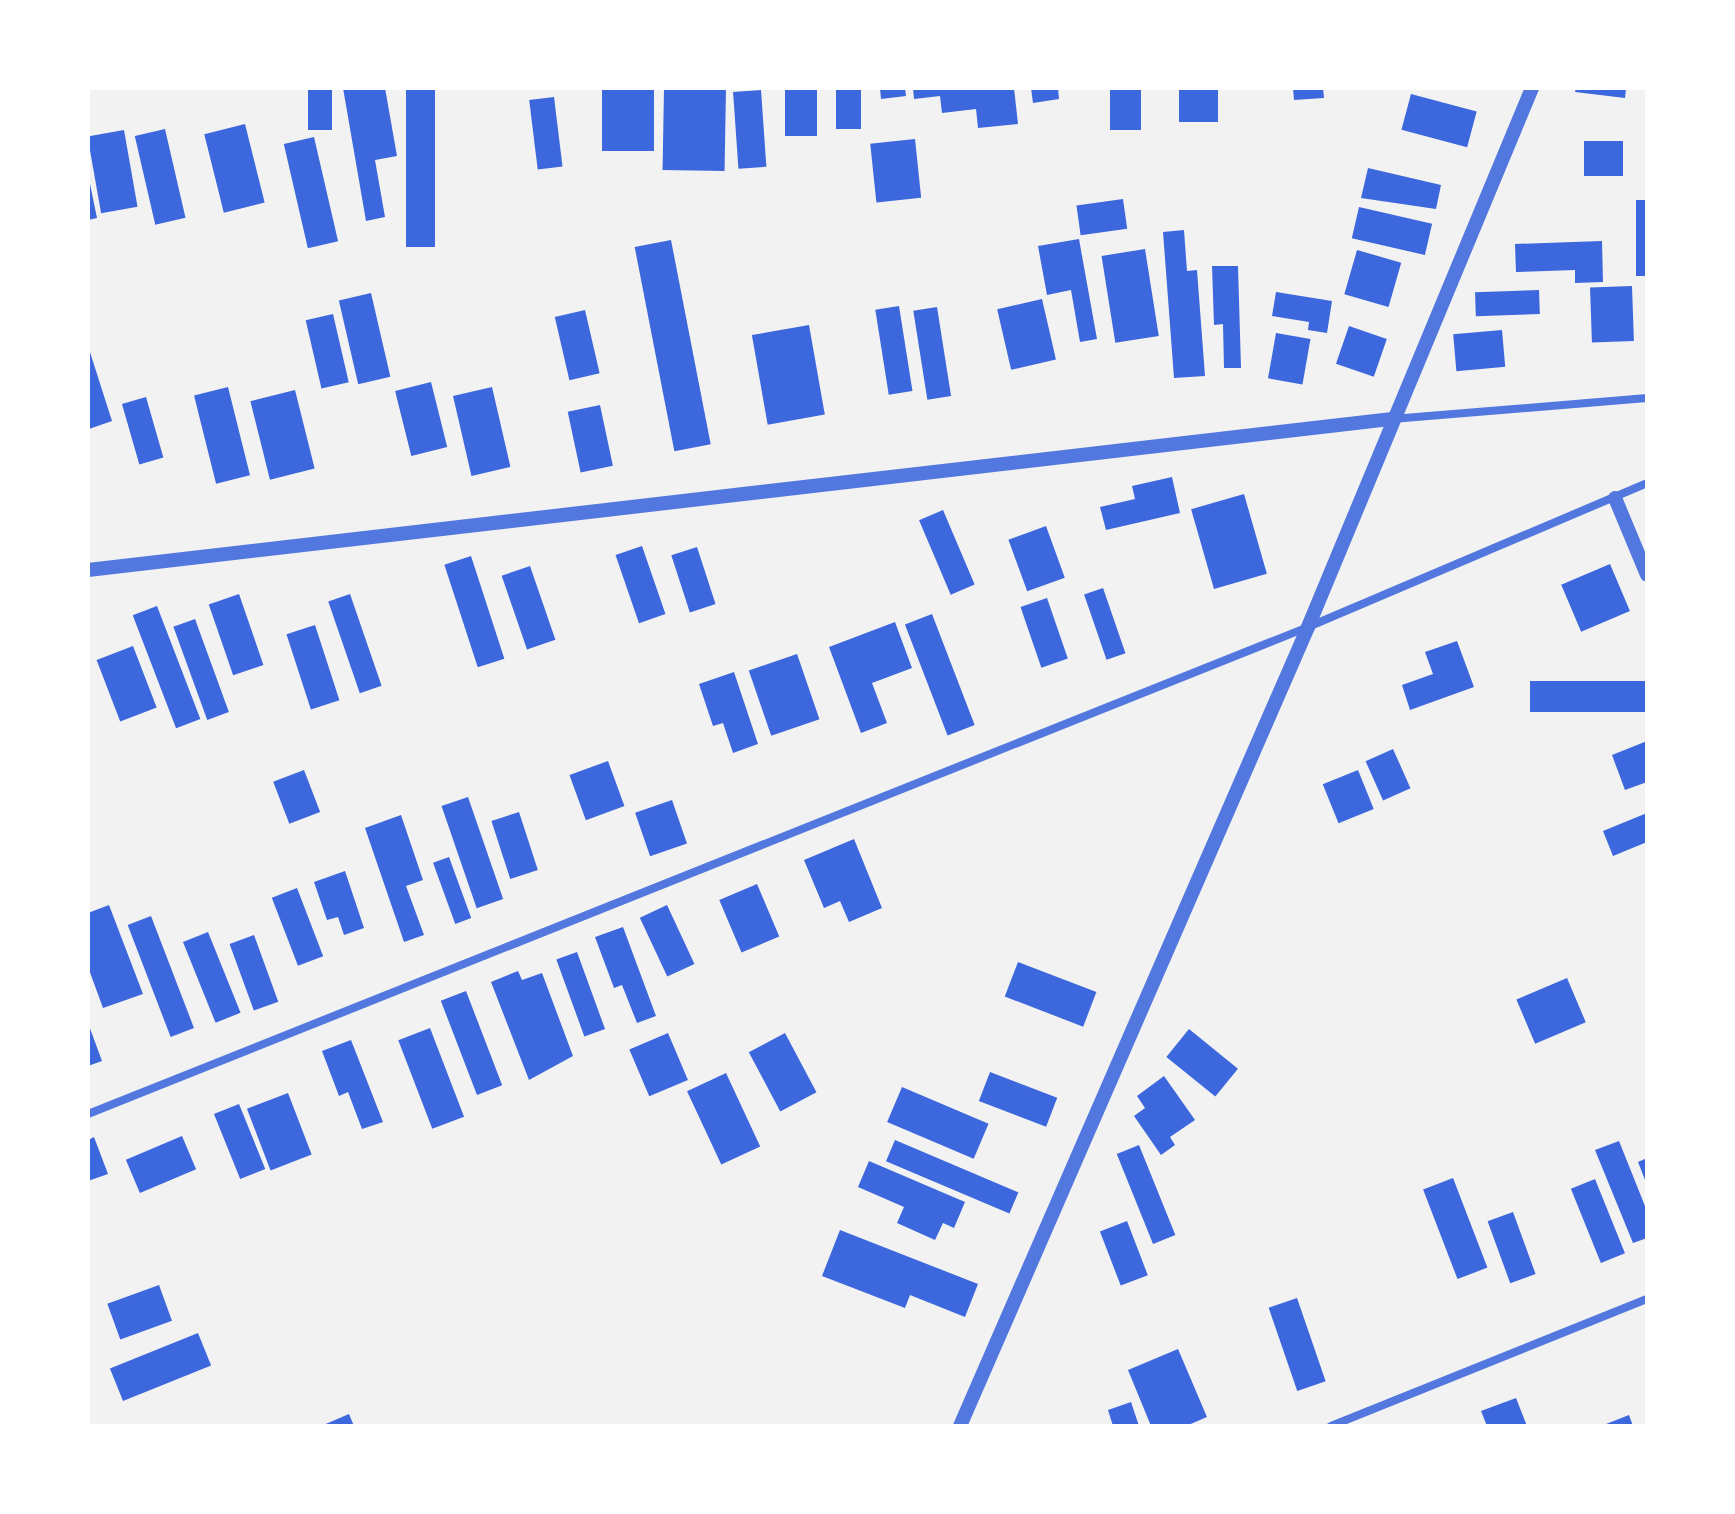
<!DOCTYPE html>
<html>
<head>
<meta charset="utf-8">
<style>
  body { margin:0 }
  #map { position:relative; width:1735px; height:1514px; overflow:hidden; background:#f2f2f2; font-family:"Sofia Sans Condensed",sans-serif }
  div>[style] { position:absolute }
  .building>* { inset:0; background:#3d67dc; transform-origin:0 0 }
  .minor>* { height:8px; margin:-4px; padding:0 4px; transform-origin:4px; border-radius:4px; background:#5277de }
  .tertiary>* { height:14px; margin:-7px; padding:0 7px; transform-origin:7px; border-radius:7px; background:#5277de }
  span { translate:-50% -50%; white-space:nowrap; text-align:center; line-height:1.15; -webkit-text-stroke:7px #fff; paint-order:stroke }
  .frame { position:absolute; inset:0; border:90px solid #fff; pointer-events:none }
</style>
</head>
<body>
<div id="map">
  <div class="building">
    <div style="left:308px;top:88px;width:24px;height:42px"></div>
    <div style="clip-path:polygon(343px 88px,385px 88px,397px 156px,375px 160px,385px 217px,366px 221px)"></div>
    <div style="left:406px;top:88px;width:29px;height:159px"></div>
    <div style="left:602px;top:88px;width:52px;height:63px"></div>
    <div style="left:664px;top:88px;width:62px;height:82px;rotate:1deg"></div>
    <div style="left:785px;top:88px;width:32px;height:48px"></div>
    <div style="left:836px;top:88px;width:25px;height:41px"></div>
    <div style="clip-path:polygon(880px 88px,905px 88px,906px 96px,881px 99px)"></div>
    <div style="clip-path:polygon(913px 88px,1014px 88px,1018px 124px,978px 128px,976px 109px,942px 113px,940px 96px,914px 99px)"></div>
    <div style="clip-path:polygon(1031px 88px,1058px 88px,1059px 99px,1033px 103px)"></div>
    <div style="left:1110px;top:88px;width:31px;height:42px"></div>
    <div style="left:1179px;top:88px;width:39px;height:34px"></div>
    <div style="clip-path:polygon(1293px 88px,1323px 88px,1324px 98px,1294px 100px)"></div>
    <div style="clip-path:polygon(1576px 88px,1626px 88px,1625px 98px,1575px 92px)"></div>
    <div style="left:761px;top:90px;width:77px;height:28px;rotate:86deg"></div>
    <div style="left:1411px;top:94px;width:68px;height:37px;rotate:15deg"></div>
    <div style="left:554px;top:97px;width:70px;height:25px;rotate:83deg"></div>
    <div style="left:245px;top:124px;width:81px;height:42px;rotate:76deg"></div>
    <div style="left:165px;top:129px;width:91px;height:31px;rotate:77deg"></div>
    <div style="left:124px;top:130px;width:78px;height:37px;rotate:80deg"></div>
    <div style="left:314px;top:137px;width:107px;height:31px;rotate:77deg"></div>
    <div style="left:915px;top:139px;width:59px;height:45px;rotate:84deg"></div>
    <div style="left:1623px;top:141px;width:35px;height:39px;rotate:90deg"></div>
    <div style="clip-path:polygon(1368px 168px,1441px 185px,1436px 209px,1361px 198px)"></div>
    <div style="clip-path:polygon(89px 179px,97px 218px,88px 220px,88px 180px)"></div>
    <div style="left:1123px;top:199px;width:30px;height:47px;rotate:82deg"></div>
    <div style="left:1636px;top:200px;width:11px;height:76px"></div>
    <div style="left:1359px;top:207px;width:75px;height:32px;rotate:13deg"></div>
    <div style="clip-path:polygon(1184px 230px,1187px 271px,1197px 270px,1205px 376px,1174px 378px,1163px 232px)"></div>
    <div style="clip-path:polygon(1079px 239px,1097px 339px,1080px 342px,1071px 290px,1047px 295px,1038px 246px)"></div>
    <div style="left:671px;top:240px;width:208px;height:37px;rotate:79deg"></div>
    <div style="clip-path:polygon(1602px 241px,1603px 282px,1575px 283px,1575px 270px,1516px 272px,1515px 244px)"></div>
    <div style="left:1145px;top:249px;width:88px;height:44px;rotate:81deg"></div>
    <div style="left:1357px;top:250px;width:46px;height:46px;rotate:16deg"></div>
    <div style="clip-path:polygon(1212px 266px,1238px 266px,1241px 368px,1224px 368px,1223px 324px,1214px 325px)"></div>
    <div style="left:1632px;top:286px;width:55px;height:42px;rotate:88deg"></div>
    <div style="left:1539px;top:290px;width:24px;height:64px;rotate:88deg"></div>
    <div style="clip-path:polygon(1276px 292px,1332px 301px,1327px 333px,1308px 330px,1309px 322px,1272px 316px)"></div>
    <div style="left:371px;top:293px;width:86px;height:33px;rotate:77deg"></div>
    <div style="left:1042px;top:299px;width:62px;height:46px;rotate:77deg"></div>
    <div style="left:899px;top:306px;width:86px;height:24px;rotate:81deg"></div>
    <div style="left:937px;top:307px;width:90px;height:24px;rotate:81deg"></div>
    <div style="left:585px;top:310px;width:65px;height:31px;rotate:77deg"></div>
    <div style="left:333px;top:314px;width:70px;height:28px;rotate:77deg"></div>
    <div style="left:809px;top:325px;width:91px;height:58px;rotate:80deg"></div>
    <div style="left:1349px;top:326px;width:40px;height:40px;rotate:19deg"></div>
    <div style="left:1502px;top:330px;width:37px;height:49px;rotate:85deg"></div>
    <div style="left:1276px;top:333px;width:35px;height:46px;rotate:10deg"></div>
    <div style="clip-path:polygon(89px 349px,112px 421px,89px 429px,88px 426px)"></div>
    <div style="left:431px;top:382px;width:67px;height:37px;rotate:76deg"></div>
    <div style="left:228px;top:387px;width:91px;height:35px;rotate:76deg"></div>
    <div style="left:492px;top:387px;width:82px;height:40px;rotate:77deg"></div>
    <div style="left:295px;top:390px;width:81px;height:46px;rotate:76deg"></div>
    <div style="left:146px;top:397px;width:63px;height:25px;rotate:74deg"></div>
    <div style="left:600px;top:405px;width:62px;height:33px;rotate:78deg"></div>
    <div style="clip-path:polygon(1172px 477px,1180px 513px,1106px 530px,1100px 507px,1135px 499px,1132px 486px)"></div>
    <div style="left:1244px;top:494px;width:83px;height:55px;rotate:74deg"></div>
    <div style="left:943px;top:510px;width:81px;height:26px;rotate:67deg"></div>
    <div style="left:1046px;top:526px;width:55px;height:40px;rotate:70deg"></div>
    <div style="left:642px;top:546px;width:72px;height:28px;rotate:71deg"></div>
    <div style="left:697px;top:547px;width:60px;height:27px;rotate:72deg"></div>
    <div style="left:471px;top:556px;width:108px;height:28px;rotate:72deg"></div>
    <div style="left:1610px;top:564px;width:51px;height:53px;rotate:67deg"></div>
    <div style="left:530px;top:566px;width:78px;height:30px;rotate:71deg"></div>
    <div style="left:1103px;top:588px;width:69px;height:20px;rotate:71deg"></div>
    <div style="left:239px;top:594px;width:75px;height:32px;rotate:71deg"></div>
    <div style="left:350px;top:594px;width:97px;height:23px;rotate:71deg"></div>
    <div style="left:1047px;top:598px;width:64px;height:28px;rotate:71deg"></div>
    <div style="left:157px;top:606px;width:121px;height:26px;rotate:69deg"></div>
    <div style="left:932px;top:614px;width:119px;height:29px;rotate:69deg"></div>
    <div style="left:195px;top:619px;width:99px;height:23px;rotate:70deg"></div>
    <div style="clip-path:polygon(895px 622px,912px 668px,872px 683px,887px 723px,861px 733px,829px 647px)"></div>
    <div style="left:315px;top:625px;width:79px;height:30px;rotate:72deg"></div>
    <div style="clip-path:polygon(1457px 641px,1474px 687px,1410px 710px,1402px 685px,1433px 674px,1425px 652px)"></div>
    <div style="left:133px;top:646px;width:66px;height:39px;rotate:69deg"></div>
    <div style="left:797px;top:654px;width:69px;height:51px;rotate:71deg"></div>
    <div style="clip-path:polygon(734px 672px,758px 744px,733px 753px,723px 723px,713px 726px,699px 684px)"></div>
    <div style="left:1647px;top:681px;width:31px;height:117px;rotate:90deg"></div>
    <div style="clip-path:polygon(1647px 741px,1647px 782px,1625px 790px,1612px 755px)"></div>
    <div style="left:1393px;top:749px;width:43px;height:30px;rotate:66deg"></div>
    <div style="left:608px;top:761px;width:48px;height:41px;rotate:70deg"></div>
    <div style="left:304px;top:770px;width:45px;height:33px;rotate:69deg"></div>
    <div style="left:1358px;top:770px;width:42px;height:38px;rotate:68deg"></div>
    <div style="left:468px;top:797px;width:108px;height:28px;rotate:71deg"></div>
    <div style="left:672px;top:800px;width:46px;height:39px;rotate:71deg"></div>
    <div style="left:519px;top:812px;width:61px;height:29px;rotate:72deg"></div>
    <div style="clip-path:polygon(1647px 813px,1647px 842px,1613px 856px,1603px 831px)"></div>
    <div style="clip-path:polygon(401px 815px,423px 880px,406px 886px,424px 935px,404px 942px,365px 828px)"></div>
    <div style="clip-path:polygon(854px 839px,882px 908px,849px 922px,840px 901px,824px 908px,804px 860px)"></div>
    <div style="left:449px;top:857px;width:65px;height:17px;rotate:70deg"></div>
    <div style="clip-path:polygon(345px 871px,364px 928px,344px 935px,338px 917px,327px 920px,314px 882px)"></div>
    <div style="left:757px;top:884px;width:57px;height:41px;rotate:67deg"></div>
    <div style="left:297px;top:888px;width:73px;height:27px;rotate:69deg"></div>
    <div style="clip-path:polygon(109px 905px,143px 994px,103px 1008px,88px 967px,88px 913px)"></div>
    <div style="left:667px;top:905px;width:65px;height:30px;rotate:65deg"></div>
    <div style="left:151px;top:916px;width:120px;height:25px;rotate:69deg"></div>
    <div style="clip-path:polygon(623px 927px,656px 1016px,637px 1023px,622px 985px,614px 988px,595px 937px)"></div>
    <div style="left:208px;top:932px;width:87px;height:27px;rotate:68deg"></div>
    <div style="left:254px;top:935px;width:71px;height:26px;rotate:70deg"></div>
    <div style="left:577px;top:952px;width:82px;height:22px;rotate:70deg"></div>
    <div style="left:1018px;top:962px;width:84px;height:37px;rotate:21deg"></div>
    <div style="clip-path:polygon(518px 971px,522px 980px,542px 973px,573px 1056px,529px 1080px,491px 982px)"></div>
    <div style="left:1567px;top:978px;width:48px;height:55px;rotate:67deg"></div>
    <div style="left:466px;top:991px;width:101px;height:27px;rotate:69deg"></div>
    <div style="clip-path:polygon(88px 1023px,102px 1061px,88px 1066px)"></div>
    <div style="left:430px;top:1028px;width:95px;height:34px;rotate:69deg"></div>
    <div style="left:1189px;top:1029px;width:63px;height:36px;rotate:39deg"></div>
    <div style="left:668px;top:1033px;width:51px;height:42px;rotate:67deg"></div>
    <div style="left:785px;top:1033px;width:67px;height:41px;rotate:62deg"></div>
    <div style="clip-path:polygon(351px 1040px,383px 1122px,362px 1129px,348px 1092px,339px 1096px,322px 1051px)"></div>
    <div style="left:990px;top:1072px;width:72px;height:31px;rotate:21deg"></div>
    <div style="left:726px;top:1073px;width:81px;height:43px;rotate:65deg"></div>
    <div style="clip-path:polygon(1164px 1076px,1195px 1120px,1170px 1137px,1175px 1145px,1161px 1155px,1134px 1116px,1145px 1108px,1137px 1096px)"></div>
    <div style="left:902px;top:1087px;width:94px;height:38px;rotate:23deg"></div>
    <div style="left:288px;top:1093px;width:66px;height:44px;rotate:69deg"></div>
    <div style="left:239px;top:1104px;width:70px;height:27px;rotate:68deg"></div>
    <div style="left:182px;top:1136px;width:36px;height:61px;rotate:67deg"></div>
    <div style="clip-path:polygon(94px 1137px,108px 1174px,88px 1181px,88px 1140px)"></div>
    <div style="left:895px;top:1140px;width:134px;height:23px;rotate:23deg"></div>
    <div style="clip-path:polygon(1619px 1141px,1647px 1211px,1647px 1238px,1633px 1243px,1595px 1150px)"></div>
    <div style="left:1139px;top:1145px;width:97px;height:24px;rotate:68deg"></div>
    <div style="clip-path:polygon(1647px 1158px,1647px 1185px,1638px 1162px)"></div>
    <div style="clip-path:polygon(869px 1161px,965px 1202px,954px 1228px,943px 1223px,935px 1240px,897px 1223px,904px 1207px,858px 1187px)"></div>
    <div style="left:1453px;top:1178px;width:96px;height:32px;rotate:69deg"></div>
    <div style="left:1595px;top:1179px;width:80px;height:26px;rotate:68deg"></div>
    <div style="left:1513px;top:1212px;width:66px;height:27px;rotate:70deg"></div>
    <div style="left:1127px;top:1221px;width:58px;height:29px;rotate:69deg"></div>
    <div style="clip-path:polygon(840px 1230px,978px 1284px,965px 1317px,910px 1295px,905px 1308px,822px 1276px)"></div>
    <div style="left:159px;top:1285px;width:38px;height:55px;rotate:70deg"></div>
    <div style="left:1297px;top:1298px;width:88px;height:30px;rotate:71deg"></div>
    <div style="left:198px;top:1333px;width:35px;height:95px;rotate:68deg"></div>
    <div style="clip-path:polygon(1178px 1349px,1207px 1417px,1186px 1426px,1151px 1426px,1128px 1370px)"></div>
    <div style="clip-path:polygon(1516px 1398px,1527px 1426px,1487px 1426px,1481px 1411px)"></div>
    <div style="clip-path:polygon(1131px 1402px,1139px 1426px,1113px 1426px,1108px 1410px)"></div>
    <div style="clip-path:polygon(349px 1414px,354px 1426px,321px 1426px)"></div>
    <div style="clip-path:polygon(1629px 1415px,1633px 1426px,1601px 1426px)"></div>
  </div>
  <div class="minor">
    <div style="left:1392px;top:419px;width:256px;rotate:-4.7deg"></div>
    <div style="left:88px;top:1114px;width:1314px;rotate:-21.76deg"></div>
    <div style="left:1308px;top:627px;width:368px;rotate:-23deg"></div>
    <div style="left:1331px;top:1426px;width:341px;rotate:-21.9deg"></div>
  </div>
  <div class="tertiary">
    <div style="left:1615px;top:498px;width:83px;rotate:67.4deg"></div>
    <div style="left:88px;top:570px;width:1313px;rotate:-6.61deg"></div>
    <div style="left:960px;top:1426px;width:871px;rotate:-66.46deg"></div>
    <div style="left:1308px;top:627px;width:584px;rotate:-67.43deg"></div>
  </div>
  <div class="frame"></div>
</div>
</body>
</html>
